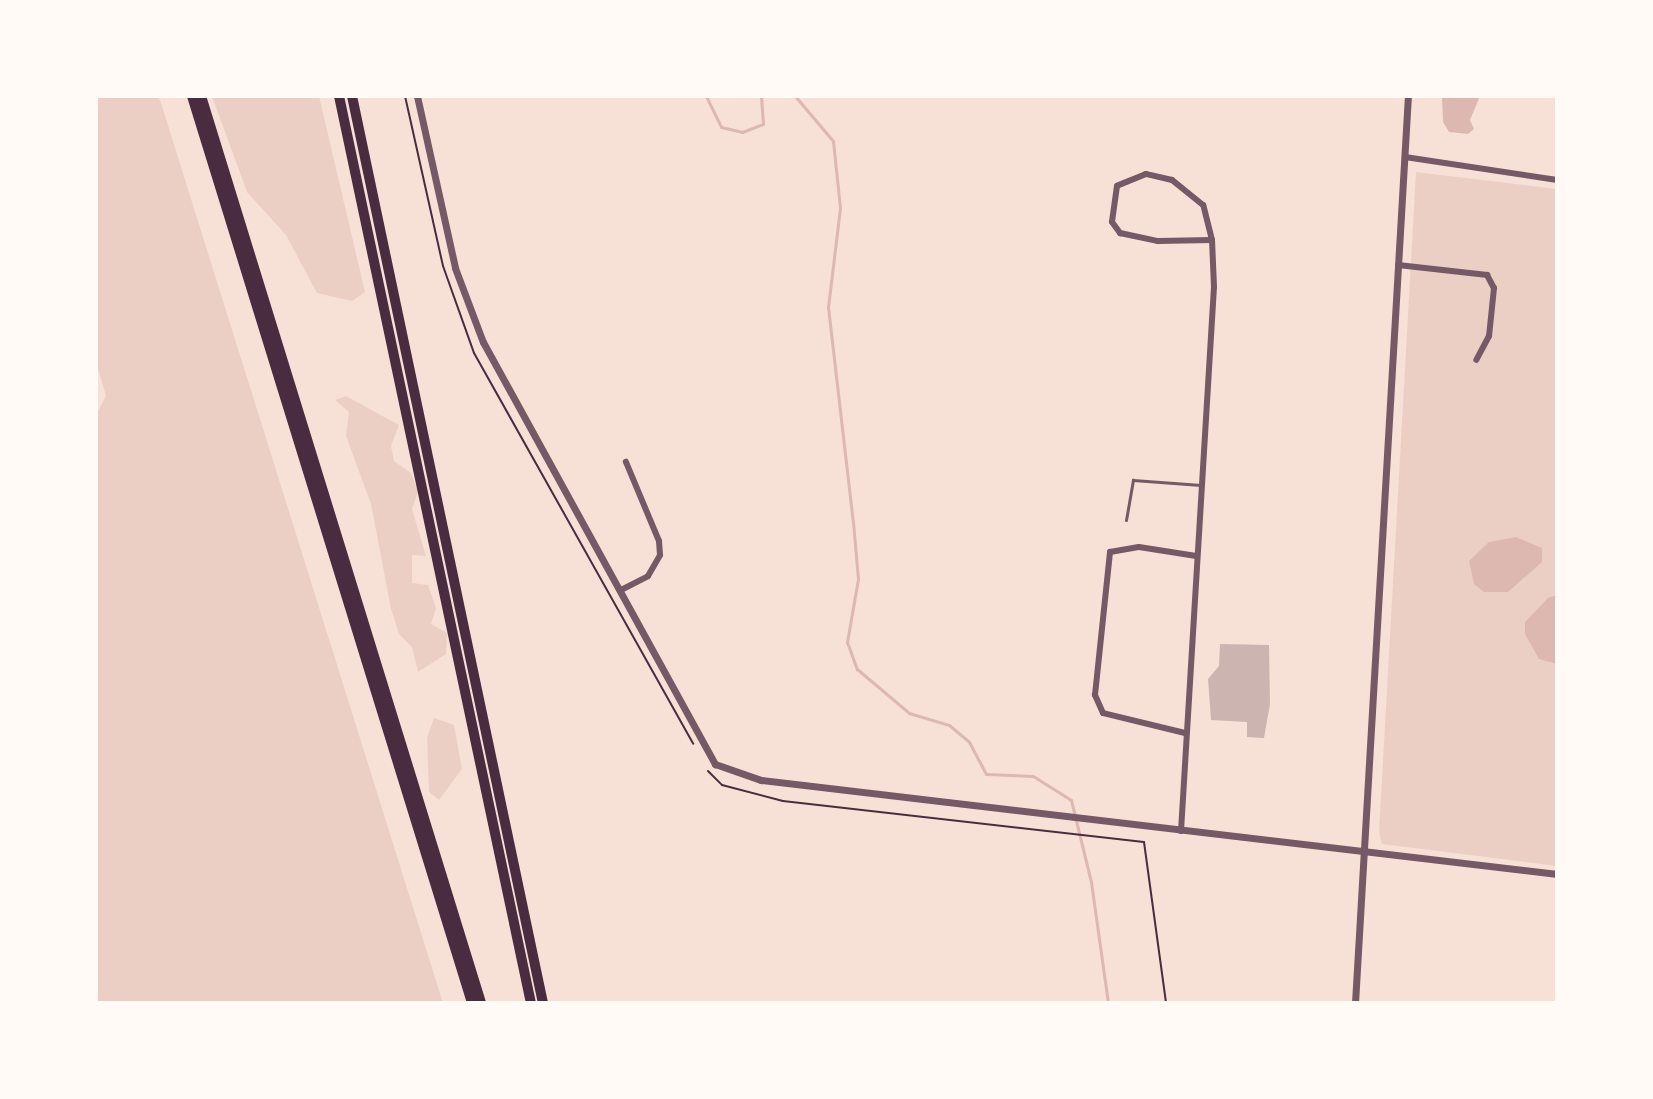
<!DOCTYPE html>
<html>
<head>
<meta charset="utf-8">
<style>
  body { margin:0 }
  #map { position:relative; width:1653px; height:1099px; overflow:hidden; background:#f7e1d7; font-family:Figtree,sans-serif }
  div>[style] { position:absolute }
  .green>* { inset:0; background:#ebcfc5 }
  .water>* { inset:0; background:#dcb8b0 }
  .stream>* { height:3px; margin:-1.5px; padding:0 1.5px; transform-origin:1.5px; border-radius:1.5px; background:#dcb8b0 }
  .building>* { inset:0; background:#ccb4b1 }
  .path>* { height:2px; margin:-1px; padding:0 1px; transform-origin:1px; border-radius:1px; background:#4a2c40 }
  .service>* { height:3px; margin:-1.5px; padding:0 1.5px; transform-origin:1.5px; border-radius:1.5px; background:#755966 }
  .minor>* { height:6px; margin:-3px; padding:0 3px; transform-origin:3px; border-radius:3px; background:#755966 }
  .tertiary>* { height:7px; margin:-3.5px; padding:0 3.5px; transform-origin:3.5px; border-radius:3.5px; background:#755966 }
  .motorway>* { height:10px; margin:-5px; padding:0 5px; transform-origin:5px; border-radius:5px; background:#4a2c40 }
  span { translate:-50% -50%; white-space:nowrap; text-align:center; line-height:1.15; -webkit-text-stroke:6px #fffaf5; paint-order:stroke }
  .frame { position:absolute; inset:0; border:98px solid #fffaf5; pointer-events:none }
</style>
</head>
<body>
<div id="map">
  <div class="green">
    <div style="clip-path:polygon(96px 96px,158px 96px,161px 103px,443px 1003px,96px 1003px,96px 415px,106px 396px,96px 362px)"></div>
    <div style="clip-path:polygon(212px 96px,319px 96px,365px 292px,352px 301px,317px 293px,286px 235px,247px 192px)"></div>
    <div style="clip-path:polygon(1416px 172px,1557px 189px,1557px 866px,1382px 844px,1379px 832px)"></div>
    <div style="clip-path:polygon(346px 396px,399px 425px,391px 446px,394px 461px,411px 473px,418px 491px,412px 509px,426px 556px,412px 555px,412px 583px,428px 585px,436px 608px,431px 624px,447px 633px,446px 654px,418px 672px,412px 647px,399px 634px,391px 609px,371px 504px,346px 436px,349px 412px,335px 400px)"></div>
    <div style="clip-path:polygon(434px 718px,454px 725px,462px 769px,439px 800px,429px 792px,427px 737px)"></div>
  </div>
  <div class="water">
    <div style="clip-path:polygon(1442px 96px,1480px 96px,1470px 120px,1474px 129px,1468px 134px,1449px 132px,1443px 122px)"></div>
    <div style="clip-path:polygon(1516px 537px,1542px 548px,1542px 562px,1508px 592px,1484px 592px,1474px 584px,1469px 561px,1489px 542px)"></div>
    <div style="clip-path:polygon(1557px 595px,1557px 664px,1539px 659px,1525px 634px,1525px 622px,1548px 598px)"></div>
  </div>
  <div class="stream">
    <div style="left:706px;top:96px;width:34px;rotate:64deg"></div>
    <div style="left:721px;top:127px;width:22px;rotate:13deg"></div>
    <div style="left:742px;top:132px;width:22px;rotate:-21deg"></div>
    <div style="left:763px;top:124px;width:28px;rotate:-94deg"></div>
    <div style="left:795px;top:96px;width:59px;rotate:49.8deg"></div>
    <div style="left:833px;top:141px;width:67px;rotate:84deg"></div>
    <div style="left:840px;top:208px;width:100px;rotate:96.9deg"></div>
    <div style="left:828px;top:307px;width:216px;rotate:83.4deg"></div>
    <div style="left:853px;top:522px;width:57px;rotate:85deg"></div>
    <div style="left:858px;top:579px;width:64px;rotate:99.9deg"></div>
    <div style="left:847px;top:642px;width:29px;rotate:70deg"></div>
    <div style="left:857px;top:669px;width:68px;rotate:40.2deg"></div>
    <div style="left:909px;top:713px;width:42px;rotate:16.7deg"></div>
    <div style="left:949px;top:725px;width:26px;rotate:40deg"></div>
    <div style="left:969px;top:742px;width:36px;rotate:62deg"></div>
    <div style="left:986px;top:774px;width:47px;rotate:2.4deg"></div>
    <div style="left:1033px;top:776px;width:45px;rotate:32.3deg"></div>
    <div style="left:1071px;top:800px;width:84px;rotate:76.3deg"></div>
    <div style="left:1091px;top:882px;width:122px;rotate:82deg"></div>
  </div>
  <div class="building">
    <div style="clip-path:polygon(1220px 644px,1269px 645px,1270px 704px,1264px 738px,1247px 737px,1247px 722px,1211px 720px,1208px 679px,1219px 666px)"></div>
  </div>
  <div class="path">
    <div style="left:405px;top:96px;width:174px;rotate:77.4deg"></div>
    <div style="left:443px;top:266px;width:92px;rotate:70.4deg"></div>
    <div style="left:474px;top:353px;width:448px;rotate:60.7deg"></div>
    <div style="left:708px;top:771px;width:20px;rotate:45deg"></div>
    <div style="left:722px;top:785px;width:63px;rotate:14.7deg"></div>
    <div style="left:783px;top:801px;width:363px;rotate:6.5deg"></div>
    <div style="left:1144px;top:842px;width:162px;rotate:82.2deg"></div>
  </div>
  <div class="service">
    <div style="left:1126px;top:520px;width:41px;rotate:-80.1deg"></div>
    <div style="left:1133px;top:480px;width:68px;rotate:4.2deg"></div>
  </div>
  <div class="minor">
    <div style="left:1405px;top:157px;width:154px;rotate:8.6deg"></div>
    <div style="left:1398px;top:265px;width:90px;rotate:6.4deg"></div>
    <div style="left:1487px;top:275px;width:15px;rotate:62deg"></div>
    <div style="left:1494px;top:288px;width:48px;rotate:95.9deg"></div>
    <div style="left:1489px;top:336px;width:27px;rotate:118deg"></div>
    <div style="left:621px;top:590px;width:30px;rotate:-27deg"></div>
    <div style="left:648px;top:576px;width:24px;rotate:-60deg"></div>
    <div style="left:660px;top:555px;width:14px;rotate:-94deg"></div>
    <div style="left:659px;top:541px;width:86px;rotate:-112.7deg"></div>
    <div style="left:1185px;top:733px;width:84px;rotate:-166.3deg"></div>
    <div style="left:1103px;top:713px;width:20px;rotate:-114deg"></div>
    <div style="left:1095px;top:695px;width:144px;rotate:-84deg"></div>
    <div style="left:1110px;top:552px;width:29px;rotate:-10deg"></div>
    <div style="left:1139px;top:547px;width:58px;rotate:9deg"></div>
    <div style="left:1181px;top:831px;width:545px;rotate:-86.53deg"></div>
    <div style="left:1214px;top:287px;width:47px;rotate:-92.4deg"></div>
    <div style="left:1212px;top:240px;width:36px;rotate:-104deg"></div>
    <div style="left:1203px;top:205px;width:40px;rotate:-141deg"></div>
    <div style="left:1172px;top:180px;width:27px;rotate:-167deg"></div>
    <div style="left:1146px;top:174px;width:31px;rotate:158deg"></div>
    <div style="left:1117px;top:186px;width:36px;rotate:98deg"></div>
    <div style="left:1112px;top:222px;width:14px;rotate:54deg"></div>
    <div style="left:1120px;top:233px;width:39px;rotate:12deg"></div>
    <div style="left:1158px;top:241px;width:54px;rotate:-1.1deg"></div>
  </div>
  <div class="tertiary">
    <div style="left:417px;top:96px;width:176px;rotate:77.5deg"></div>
    <div style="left:455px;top:268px;width:79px;rotate:69.3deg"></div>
    <div style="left:483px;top:342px;width:482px;rotate:61.2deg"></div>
    <div style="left:715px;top:764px;width:49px;rotate:19.2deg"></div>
    <div style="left:761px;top:780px;width:802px;rotate:6.73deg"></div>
    <div style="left:1355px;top:1003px;width:909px;rotate:-86.66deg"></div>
  </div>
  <div class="motorway">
    <div style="left:192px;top:96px;width:949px;rotate:72.84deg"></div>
    <div style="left:201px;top:96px;width:949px;rotate:72.84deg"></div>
    <div style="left:339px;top:96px;width:927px;rotate:78.05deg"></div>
    <div style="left:352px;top:96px;width:927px;rotate:78.11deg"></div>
  </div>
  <div class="frame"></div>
</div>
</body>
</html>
